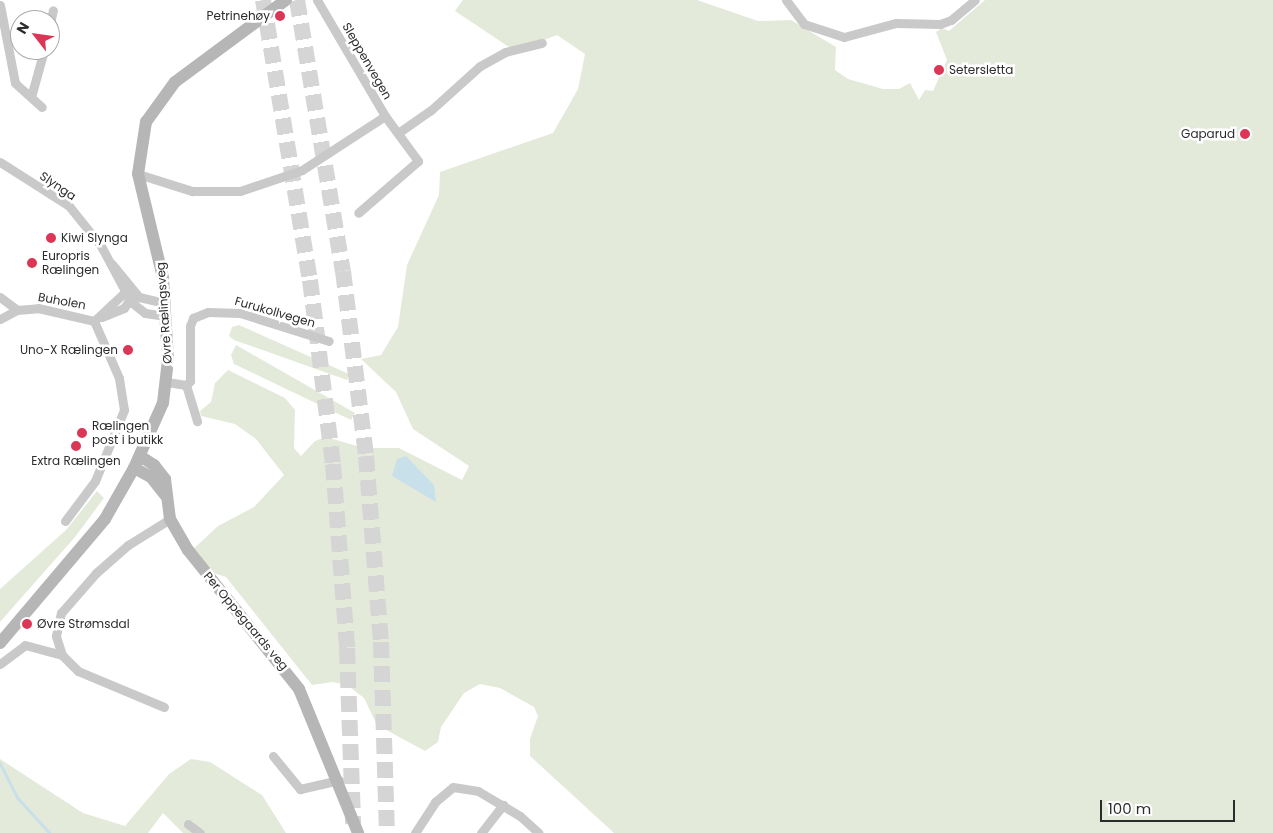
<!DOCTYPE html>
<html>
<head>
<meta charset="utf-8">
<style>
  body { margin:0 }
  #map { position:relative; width:1273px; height:833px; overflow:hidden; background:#fff; font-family:Poppins,sans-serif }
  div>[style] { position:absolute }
  .green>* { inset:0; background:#e4eada }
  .water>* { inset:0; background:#c7e0e9 }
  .stream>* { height:2.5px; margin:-1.25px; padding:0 1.25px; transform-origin:1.25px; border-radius:1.25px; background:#c7e0e9 }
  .highway-tunnel>* { height:16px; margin-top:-8px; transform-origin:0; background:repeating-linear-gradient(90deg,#d5d5d5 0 16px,transparent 0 24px) }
  .street>* { height:9px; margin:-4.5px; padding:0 4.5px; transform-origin:4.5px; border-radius:4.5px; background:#c9c9c9 }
  .secondary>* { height:12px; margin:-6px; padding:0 6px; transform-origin:6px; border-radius:6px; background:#b6b6b6 }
  .dots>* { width:14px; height:14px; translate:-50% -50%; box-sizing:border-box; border:2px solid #fff; border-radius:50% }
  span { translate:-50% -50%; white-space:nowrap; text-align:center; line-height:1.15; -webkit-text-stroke:5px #fff; paint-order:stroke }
  .poi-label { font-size:12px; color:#2c2c2c }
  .right { translate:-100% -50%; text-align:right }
  .left { translate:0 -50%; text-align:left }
  .street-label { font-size:12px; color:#2c2c2c }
  .north { position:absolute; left:10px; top:10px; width:50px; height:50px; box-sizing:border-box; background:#fff; border:1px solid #ababab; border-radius:50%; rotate:300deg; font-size:14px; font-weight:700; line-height:20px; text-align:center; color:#2c2c2c }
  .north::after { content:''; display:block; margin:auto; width:18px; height:22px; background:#dc3656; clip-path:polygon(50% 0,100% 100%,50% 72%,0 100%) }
  .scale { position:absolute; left:1100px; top:800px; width:135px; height:22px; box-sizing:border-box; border:2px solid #2c2c2c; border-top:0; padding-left:6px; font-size:15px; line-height:18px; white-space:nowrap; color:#2c2c2c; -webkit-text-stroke:4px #fff; paint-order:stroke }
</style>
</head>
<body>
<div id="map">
  <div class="green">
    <div style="clip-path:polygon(463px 0,697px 0,758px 21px,791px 20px,836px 47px,835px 70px,848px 79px,883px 89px,899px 89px,910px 83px,919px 100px,925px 90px,933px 91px,947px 60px,936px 32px,942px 28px,949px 31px,985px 0,1273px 0,1273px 833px,614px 833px,530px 756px,530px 739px,538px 716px,534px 707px,500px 688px,480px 684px,464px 693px,441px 727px,438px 742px,425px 751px,377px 725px,364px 698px,347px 685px,333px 682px,312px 685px,226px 577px,205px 570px,187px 555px,218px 526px,254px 507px,284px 475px,256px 439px,235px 424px,201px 416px,200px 411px,211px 402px,215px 383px,228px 370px,285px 398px,295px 410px,294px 448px,301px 456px,315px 441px,326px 437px,364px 448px,399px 448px,462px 480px,469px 466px,413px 429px,396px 392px,361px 359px,381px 355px,398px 327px,407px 265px,439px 195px,440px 172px,553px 133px,578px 89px,585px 54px,557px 35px,515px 51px,455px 11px)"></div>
    <div style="clip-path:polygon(239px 325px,349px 374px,347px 380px,234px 340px,229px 336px,232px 327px)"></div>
    <div style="clip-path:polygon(236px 345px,355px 413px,351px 420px,234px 364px,231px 355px)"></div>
    <div style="clip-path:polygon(97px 491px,104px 498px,75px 537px,0 622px,0 589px,66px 530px)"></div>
    <div style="clip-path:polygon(0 759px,83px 813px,125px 826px,169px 774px,191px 759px,210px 762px,262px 795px,286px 833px,183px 833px,163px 813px,148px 833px,0 833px)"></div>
  </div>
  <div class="water">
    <div style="clip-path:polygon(406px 456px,434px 485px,436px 502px,392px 476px,397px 459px)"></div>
  </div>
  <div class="stream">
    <div style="left:0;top:763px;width:39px;rotate:63deg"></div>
    <div style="left:18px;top:798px;width:47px;rotate:47.6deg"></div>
  </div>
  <div class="highway-tunnel">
    <div style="left:263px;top:0;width:284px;rotate:80.5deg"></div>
    <div style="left:310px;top:280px;width:185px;rotate:82.9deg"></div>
    <div style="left:333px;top:464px;width:185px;rotate:85.6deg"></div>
    <div style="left:347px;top:648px;width:176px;rotate:88deg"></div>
    <div style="left:297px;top:0;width:275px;rotate:80.4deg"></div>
    <div style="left:343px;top:271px;width:186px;rotate:82.9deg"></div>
    <div style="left:366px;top:456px;width:187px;rotate:85.4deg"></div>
    <div style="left:381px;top:642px;width:191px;rotate:88.2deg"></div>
  </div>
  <div class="street">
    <div style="left:317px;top:0;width:134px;rotate:59.6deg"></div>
    <div style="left:385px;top:116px;width:56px;rotate:53.7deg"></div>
    <div style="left:418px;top:161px;width:79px;rotate:139.1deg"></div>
    <div style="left:786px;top:0;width:30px;rotate:53deg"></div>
    <div style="left:804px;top:24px;width:42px;rotate:18deg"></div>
    <div style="left:844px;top:37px;width:54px;rotate:-15.1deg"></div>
    <div style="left:896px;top:23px;width:44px;rotate:1.3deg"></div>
    <div style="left:940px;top:24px;width:12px;rotate:-20deg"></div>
    <div style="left:951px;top:20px;width:31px;rotate:-40deg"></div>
    <div style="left:0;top:5px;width:79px;rotate:79.1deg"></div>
    <div style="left:15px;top:83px;width:36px;rotate:42deg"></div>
    <div style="left:50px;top:23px;width:13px;rotate:-77deg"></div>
    <div style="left:31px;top:97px;width:49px;rotate:-74.5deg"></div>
    <div style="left:398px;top:133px;width:39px;rotate:-35deg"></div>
    <div style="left:430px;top:111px;width:67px;rotate:-42deg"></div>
    <div style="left:480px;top:66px;width:29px;rotate:-29deg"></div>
    <div style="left:505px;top:52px;width:38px;rotate:-14deg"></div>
    <div style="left:0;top:162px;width:82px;rotate:32.5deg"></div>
    <div style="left:69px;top:206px;width:51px;rotate:51.3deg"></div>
    <div style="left:101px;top:246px;width:64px;rotate:61.8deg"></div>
    <div style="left:131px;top:302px;width:18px;rotate:38deg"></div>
    <div style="left:145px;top:313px;width:21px;rotate:8deg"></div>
    <div style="left:138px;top:174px;width:57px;rotate:17.5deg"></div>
    <div style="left:192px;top:191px;width:48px"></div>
    <div style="left:240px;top:191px;width:65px;rotate:-18.7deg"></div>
    <div style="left:302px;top:170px;width:99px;rotate:-33deg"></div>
    <div style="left:112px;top:264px;width:43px;rotate:50.7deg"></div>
    <div style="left:139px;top:297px;width:27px;rotate:13deg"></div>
    <div style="left:0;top:297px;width:21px;rotate:37deg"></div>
    <div style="left:0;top:319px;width:19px;rotate:-28deg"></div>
    <div style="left:17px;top:310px;width:21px;rotate:-5deg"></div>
    <div style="left:38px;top:308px;width:57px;rotate:13.1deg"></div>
    <div style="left:94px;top:321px;width:41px;rotate:-43deg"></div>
    <div style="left:124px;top:293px;width:10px"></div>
    <div style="left:134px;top:293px;width:18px;rotate:124deg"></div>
    <div style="left:124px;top:308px;width:24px;rotate:158deg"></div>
    <div style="left:167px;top:382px;width:19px;rotate:9deg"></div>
    <div style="left:186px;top:385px;width:6px;rotate:-45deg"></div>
    <div style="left:190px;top:381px;width:55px;rotate:-90deg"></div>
    <div style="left:190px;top:326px;width:9px;rotate:-69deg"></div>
    <div style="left:193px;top:318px;width:16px;rotate:-22deg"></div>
    <div style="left:208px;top:312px;width:32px;rotate:2deg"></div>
    <div style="left:240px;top:313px;width:93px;rotate:17.5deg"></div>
    <div style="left:186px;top:385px;width:38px;rotate:73deg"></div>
    <div style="left:65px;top:521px;width:50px;rotate:-53.1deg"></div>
    <div style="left:95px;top:481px;width:77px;rotate:-67.8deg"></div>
    <div style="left:124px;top:410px;width:32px;rotate:-99deg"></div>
    <div style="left:119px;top:378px;width:62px;rotate:-113.7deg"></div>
    <div style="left:0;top:664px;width:31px;rotate:-37deg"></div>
    <div style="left:25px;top:645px;width:38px;rotate:15deg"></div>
    <div style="left:164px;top:707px;width:93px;rotate:-157.3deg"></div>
    <div style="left:78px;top:671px;width:23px;rotate:-135deg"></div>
    <div style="left:62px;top:655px;width:20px;rotate:-108deg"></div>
    <div style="left:56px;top:636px;width:24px;rotate:-78deg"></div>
    <div style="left:61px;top:613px;width:53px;rotate:-48.8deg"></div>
    <div style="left:96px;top:573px;width:43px;rotate:-41.2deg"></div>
    <div style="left:128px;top:545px;width:49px;rotate:-31.8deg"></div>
    <div style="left:273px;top:756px;width:43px;rotate:50.7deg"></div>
    <div style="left:300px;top:789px;width:40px;rotate:-13deg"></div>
    <div style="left:188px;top:824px;width:15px;rotate:37deg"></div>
    <div style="left:415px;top:833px;width:37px;rotate:-57deg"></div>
    <div style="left:435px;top:802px;width:23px;rotate:-40deg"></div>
    <div style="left:453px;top:787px;width:25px;rotate:9deg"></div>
    <div style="left:478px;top:791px;width:49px;rotate:30.8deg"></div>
    <div style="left:520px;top:816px;width:25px;rotate:42deg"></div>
    <div style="left:481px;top:833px;width:36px;rotate:-52deg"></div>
  </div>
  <div class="secondary">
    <div style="left:140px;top:456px;width:17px;rotate:33deg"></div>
    <div style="left:154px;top:465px;width:18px;rotate:52deg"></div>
    <div style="left:165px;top:479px;width:40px;rotate:82.9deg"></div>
    <div style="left:170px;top:519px;width:36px;rotate:60deg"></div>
    <div style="left:188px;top:550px;width:178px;rotate:51.4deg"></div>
    <div style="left:299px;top:689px;width:156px;rotate:67.7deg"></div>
    <div style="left:134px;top:468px;width:19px;rotate:28deg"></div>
    <div style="left:151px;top:477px;width:23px;rotate:52deg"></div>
    <div style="left:0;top:643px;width:162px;rotate:-49.7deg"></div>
    <div style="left:105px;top:519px;width:59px;rotate:-60.4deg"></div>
    <div style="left:134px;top:468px;width:71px;rotate:-66deg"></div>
    <div style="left:163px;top:403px;width:43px;rotate:-83.4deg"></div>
    <div style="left:168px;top:360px;width:82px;rotate:-93.5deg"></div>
    <div style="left:163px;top:278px;width:107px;rotate:-103.5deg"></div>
    <div style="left:138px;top:174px;width:53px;rotate:-81.3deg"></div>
    <div style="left:146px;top:122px;width:49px;rotate:-54.1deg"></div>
    <div style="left:175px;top:82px;width:138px;rotate:-36.5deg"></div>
  </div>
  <div class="dots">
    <div style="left:280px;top:16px;background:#dc3656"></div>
    <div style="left:939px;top:70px;background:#dc3656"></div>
    <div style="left:1245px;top:134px;background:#dc3656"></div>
    <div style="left:51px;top:238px;background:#dc3656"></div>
    <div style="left:32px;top:263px;background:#dc3656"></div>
    <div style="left:128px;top:350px;background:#dc3656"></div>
    <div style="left:82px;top:433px;background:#dc3656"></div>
    <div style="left:76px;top:446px;background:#dc3656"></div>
    <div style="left:27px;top:624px;background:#dc3656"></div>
  </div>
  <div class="poi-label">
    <span class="right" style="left:270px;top:16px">Petrinehøy</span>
    <span class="left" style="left:949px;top:70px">Setersletta</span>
    <span class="right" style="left:1235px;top:134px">Gaparud</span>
    <span class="left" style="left:61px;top:238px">Kiwi Slynga</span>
    <span class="left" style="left:42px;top:263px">Europris<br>Rælingen</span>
    <span class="right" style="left:118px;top:350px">Uno-X Rælingen</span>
    <span class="left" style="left:92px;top:433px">Rælingen<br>post i butikk</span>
    <span style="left:76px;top:461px">Extra Rælingen</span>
    <span class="left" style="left:37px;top:624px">Øvre Strømsdal</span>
  </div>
  <div class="street-label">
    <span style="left:367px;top:61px;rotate:60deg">Sleppenvegen</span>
    <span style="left:58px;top:186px;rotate:34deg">Slynga</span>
    <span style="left:62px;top:301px;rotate:10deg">Buholen</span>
    <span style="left:275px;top:312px;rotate:16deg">Furukollvegen</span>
    <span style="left:164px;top:313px;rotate:-94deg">Øvre Rælingsveg</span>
    <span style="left:246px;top:621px;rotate:50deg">Per Oppegaards veg</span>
  </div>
  <div class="north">N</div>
  <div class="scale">100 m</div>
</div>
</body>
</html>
